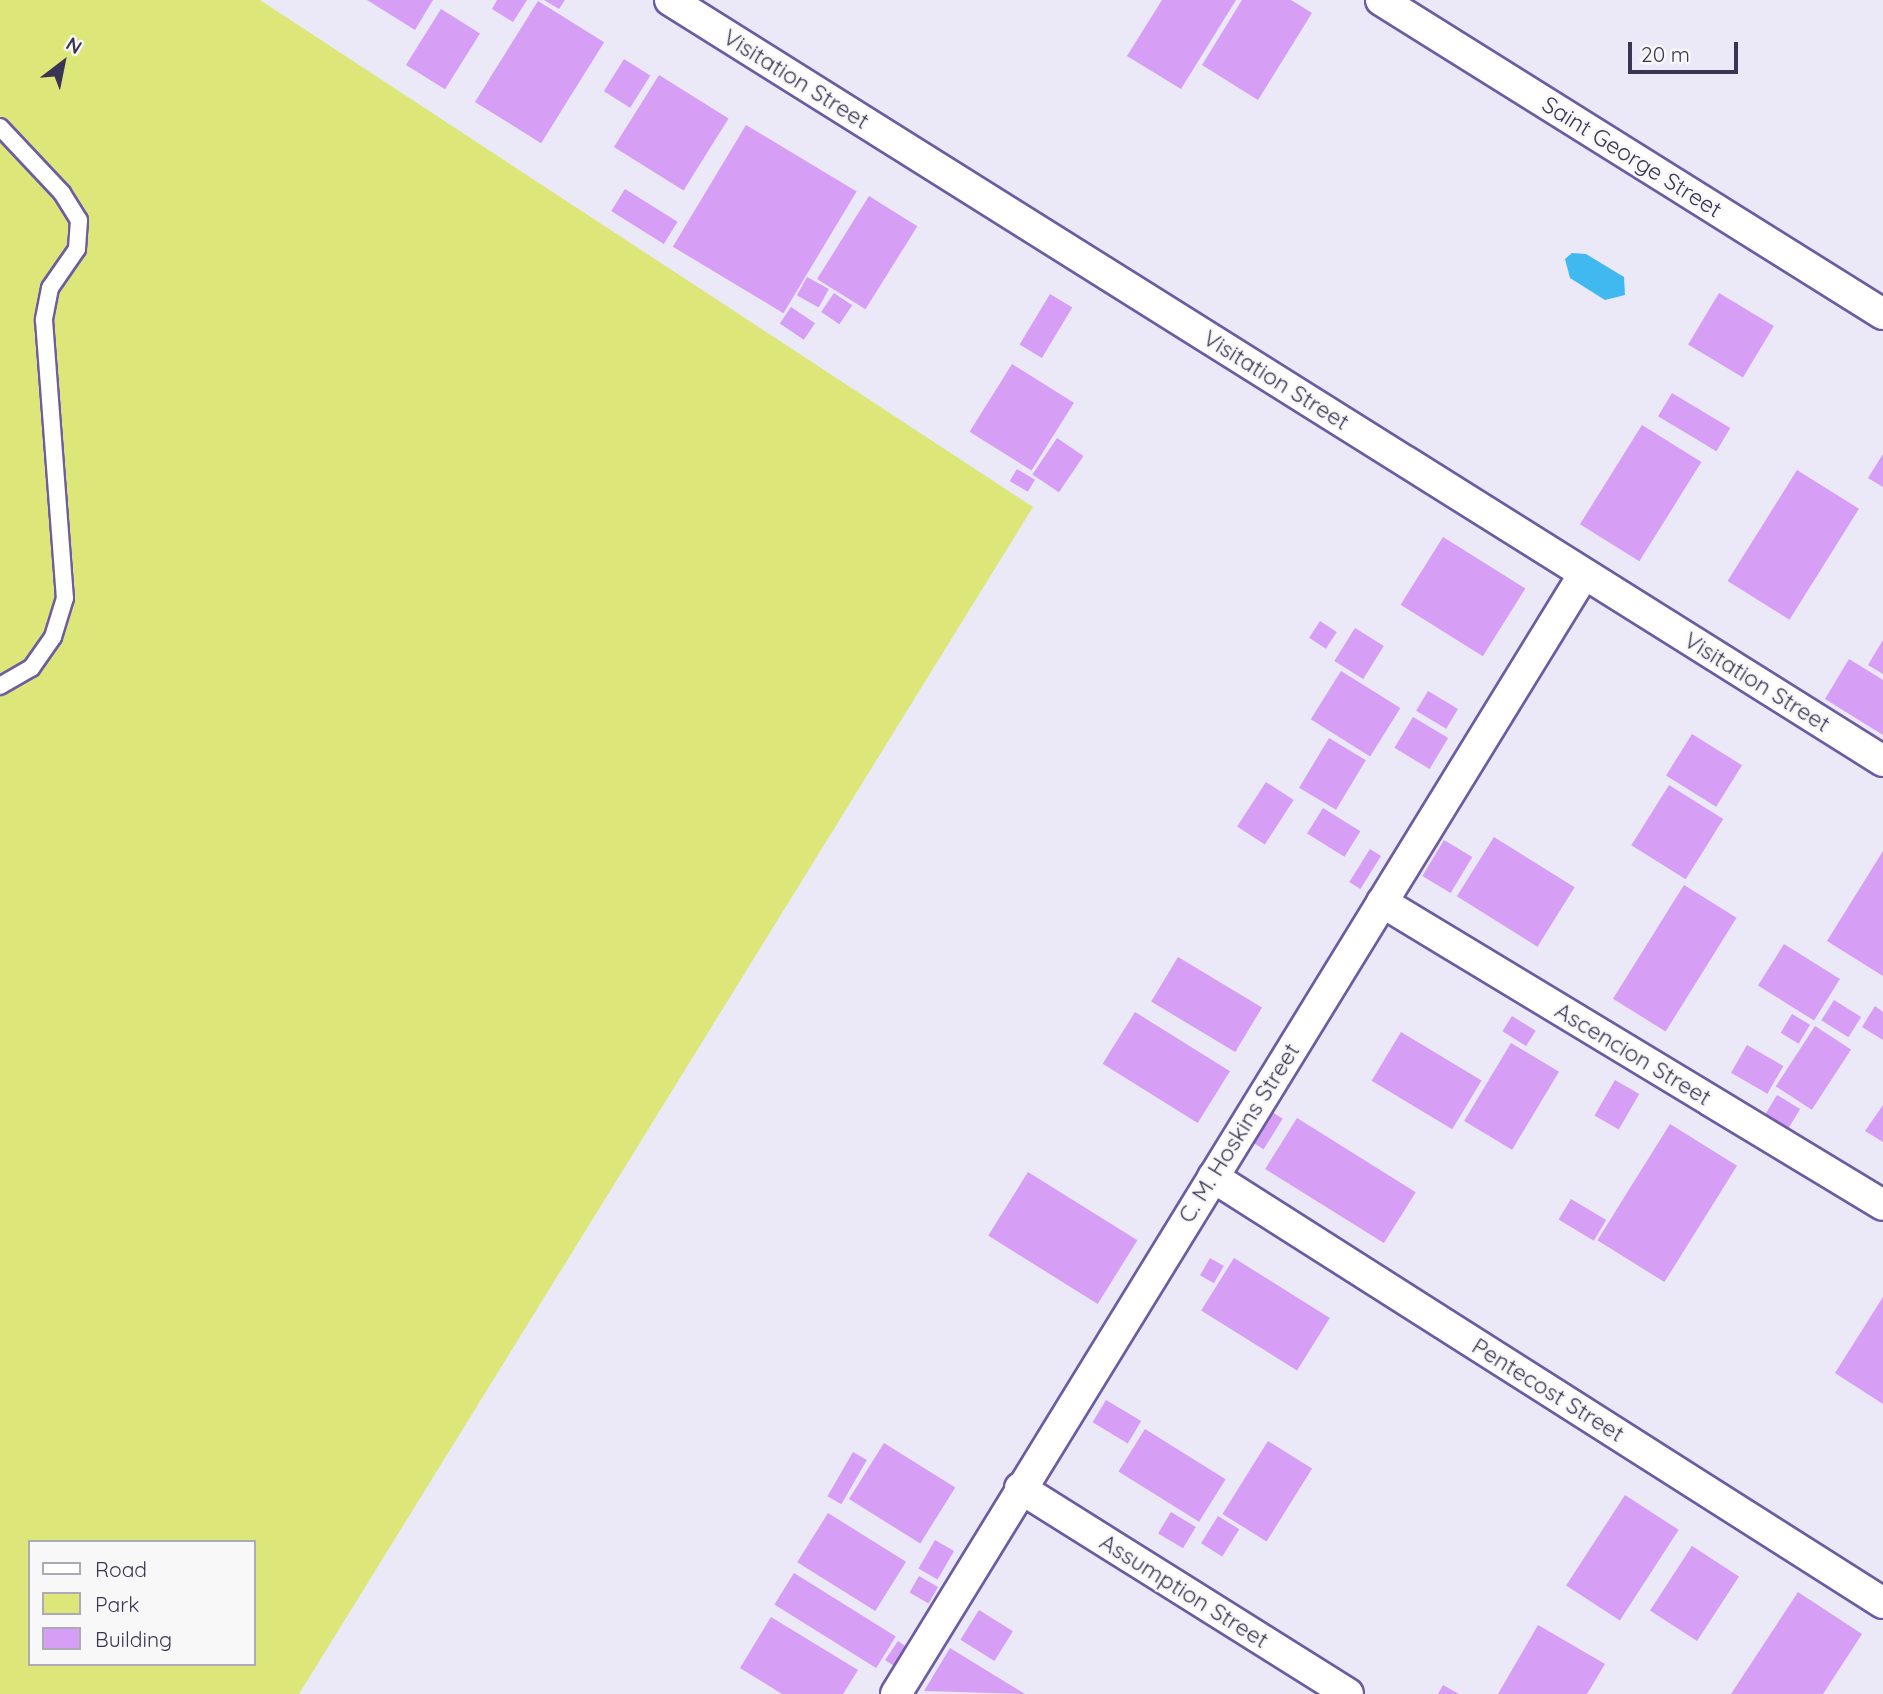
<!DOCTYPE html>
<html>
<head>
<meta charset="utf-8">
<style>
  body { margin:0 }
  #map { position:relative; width:1883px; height:1694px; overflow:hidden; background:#ebe8f8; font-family:Quicksand,sans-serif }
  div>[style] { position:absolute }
  .green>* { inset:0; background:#dde678 }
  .water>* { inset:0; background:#40b9f1 }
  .building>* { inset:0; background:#d69ef4; transform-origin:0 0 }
  .roads { filter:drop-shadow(2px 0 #6d5ca2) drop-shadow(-2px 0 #6d5ca2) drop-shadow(0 2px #6d5ca2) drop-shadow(0 -2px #6d5ca2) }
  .service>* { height:16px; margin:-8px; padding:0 8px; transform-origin:8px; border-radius:8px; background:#fff }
  .minor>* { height:30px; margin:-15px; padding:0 15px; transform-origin:15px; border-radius:15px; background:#fff }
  span { translate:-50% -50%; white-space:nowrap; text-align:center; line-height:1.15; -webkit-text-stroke:5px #f8f8f8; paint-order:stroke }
  .street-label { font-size:23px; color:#3b3454 }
  .legend { position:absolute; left:28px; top:1540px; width:228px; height:126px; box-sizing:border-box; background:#f8f8f8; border:2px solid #acaab6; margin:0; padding:9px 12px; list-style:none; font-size:21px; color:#3b3454 }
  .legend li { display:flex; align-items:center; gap:14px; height:35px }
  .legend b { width:35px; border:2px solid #acaab6 }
  .north { position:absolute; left:28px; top:28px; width:70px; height:70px; -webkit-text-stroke:5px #f8f8f8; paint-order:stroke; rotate:32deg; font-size:19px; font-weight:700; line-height:28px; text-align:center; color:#3b3454 }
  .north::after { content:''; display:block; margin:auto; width:24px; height:32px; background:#3b3454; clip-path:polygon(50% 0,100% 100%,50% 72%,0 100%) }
  .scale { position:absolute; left:1628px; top:42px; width:110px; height:32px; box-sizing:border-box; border:4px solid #3b3454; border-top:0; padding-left:9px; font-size:21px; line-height:24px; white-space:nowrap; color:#3b3454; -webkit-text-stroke:5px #f8f8f8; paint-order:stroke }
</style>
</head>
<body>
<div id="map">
  <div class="green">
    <div style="clip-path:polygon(evenodd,0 0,260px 0,1033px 507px,299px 1694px,0 1694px,0 0,30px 1542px,254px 1542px,254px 1664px,30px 1664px,30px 1542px)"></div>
  </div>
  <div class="water">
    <div style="clip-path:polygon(1572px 253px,1586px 254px,1624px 277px,1625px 295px,1605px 300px,1570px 278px,1565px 259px)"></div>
  </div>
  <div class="building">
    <div style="clip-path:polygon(367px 0,433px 0,415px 30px)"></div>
    <div style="clip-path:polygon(497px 0,527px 0,513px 22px,492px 9px)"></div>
    <div style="clip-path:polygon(544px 0,565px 0,559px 9px)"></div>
    <div style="clip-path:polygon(1162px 0,1236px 0,1181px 89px,1127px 56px)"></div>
    <div style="clip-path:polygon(1242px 0,1291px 0,1312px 13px,1258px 100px,1202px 65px)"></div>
    <div style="left:538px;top:1px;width:78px;height:119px;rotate:32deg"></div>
    <div style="left:441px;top:9px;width:46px;height:66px;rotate:32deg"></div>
    <div style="left:624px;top:59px;width:31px;height:38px;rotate:32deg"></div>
    <div style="left:659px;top:75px;width:82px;height:85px;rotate:32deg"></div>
    <div style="left:746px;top:125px;width:129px;height:142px;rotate:31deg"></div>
    <div style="left:625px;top:189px;width:62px;height:26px;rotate:32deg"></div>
    <div style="left:869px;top:196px;width:57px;height:98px;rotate:32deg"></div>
    <div style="left:807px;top:277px;width:25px;height:21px;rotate:29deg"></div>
    <div style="left:834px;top:293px;width:22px;height:23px;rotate:34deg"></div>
    <div style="left:1719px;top:293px;width:64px;height:60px;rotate:31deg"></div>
    <div style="left:1050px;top:294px;width:26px;height:59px;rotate:31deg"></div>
    <div style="left:791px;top:307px;width:29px;height:20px;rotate:34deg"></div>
    <div style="left:1012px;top:364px;width:73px;height:80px;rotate:32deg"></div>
    <div style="left:1672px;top:393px;width:68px;height:27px;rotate:31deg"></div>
    <div style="left:1642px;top:425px;width:70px;height:117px;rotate:32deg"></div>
    <div style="left:1057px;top:438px;width:32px;height:44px;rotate:34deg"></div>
    <div style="clip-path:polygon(1883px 454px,1883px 487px,1868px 478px)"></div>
    <div style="left:1017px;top:469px;width:21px;height:14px;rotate:31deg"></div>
    <div style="left:1797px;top:470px;width:73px;height:131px;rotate:32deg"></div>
    <div style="left:1443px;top:537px;width:97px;height:80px;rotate:32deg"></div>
    <div style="left:1320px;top:621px;width:20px;height:20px;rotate:33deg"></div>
    <div style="left:1355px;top:628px;width:34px;height:39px;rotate:32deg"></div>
    <div style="clip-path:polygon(1883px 640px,1883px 674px,1868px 665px)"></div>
    <div style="clip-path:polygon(1849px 659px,1883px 680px,1883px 735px,1825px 699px)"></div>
    <div style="left:1341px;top:671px;width:70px;height:57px;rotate:32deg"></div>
    <div style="left:1428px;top:691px;width:35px;height:23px;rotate:31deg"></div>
    <div style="left:1413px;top:717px;width:41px;height:36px;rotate:31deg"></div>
    <div style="left:1692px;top:734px;width:59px;height:49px;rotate:32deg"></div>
    <div style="left:1329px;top:738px;width:43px;height:58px;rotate:31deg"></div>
    <div style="left:1266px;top:782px;width:33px;height:53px;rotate:33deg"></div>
    <div style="left:1669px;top:785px;width:64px;height:71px;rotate:32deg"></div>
    <div style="left:1323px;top:808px;width:44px;height:30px;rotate:32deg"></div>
    <div style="left:1494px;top:837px;width:95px;height:70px;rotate:32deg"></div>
    <div style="left:1444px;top:840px;width:33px;height:42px;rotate:31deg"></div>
    <div style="left:1370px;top:849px;width:13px;height:39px;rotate:32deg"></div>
    <div style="clip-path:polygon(1883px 851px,1883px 976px,1827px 941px)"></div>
    <div style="left:1684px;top:885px;width:62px;height:134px;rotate:32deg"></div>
    <div style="left:1784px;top:944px;width:66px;height:49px;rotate:32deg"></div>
    <div style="left:1178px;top:957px;width:98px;height:52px;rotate:31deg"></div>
    <div style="left:1834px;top:1000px;width:32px;height:24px;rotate:32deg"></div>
    <div style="clip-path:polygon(1875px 1006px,1883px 1012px,1883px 1040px,1862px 1027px)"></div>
    <div style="left:1135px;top:1012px;width:112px;height:61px;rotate:32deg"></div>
    <div style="left:1792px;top:1014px;width:21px;height:22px;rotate:31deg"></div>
    <div style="left:1512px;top:1016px;width:28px;height:18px;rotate:32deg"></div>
    <div style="left:1815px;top:1026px;width:43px;height:72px;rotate:33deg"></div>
    <div style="left:1401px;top:1032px;width:94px;height:57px;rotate:31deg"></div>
    <div style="left:1511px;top:1043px;width:56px;height:91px;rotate:31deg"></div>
    <div style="left:1747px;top:1045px;width:42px;height:32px;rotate:30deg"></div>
    <div style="left:1615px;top:1080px;width:28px;height:41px;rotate:30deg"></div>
    <div style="left:1777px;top:1095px;width:27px;height:29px;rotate:31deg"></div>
    <div style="clip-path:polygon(1883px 1105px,1883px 1142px,1865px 1131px)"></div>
    <div style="left:1264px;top:1107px;width:22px;height:36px;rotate:32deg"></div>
    <div style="left:1297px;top:1118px;width:140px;height:60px;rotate:32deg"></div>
    <div style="left:1670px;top:1124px;width:79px;height:137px;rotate:32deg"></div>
    <div style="left:1028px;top:1172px;width:129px;height:75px;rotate:32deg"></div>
    <div style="left:1571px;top:1199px;width:41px;height:24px;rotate:31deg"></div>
    <div style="left:1210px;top:1258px;width:16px;height:20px;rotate:30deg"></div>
    <div style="left:1234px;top:1258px;width:113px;height:62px;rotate:32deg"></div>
    <div style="clip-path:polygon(1883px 1297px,1883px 1404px,1835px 1373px)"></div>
    <div style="left:1106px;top:1400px;width:41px;height:26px;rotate:31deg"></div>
    <div style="left:1145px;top:1429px;width:95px;height:50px;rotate:32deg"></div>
    <div style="left:1268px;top:1441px;width:52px;height:86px;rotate:32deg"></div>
    <div style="left:884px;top:1443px;width:84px;height:66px;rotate:32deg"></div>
    <div style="left:853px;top:1452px;width:16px;height:51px;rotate:30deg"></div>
    <div style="left:1625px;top:1495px;width:64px;height:108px;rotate:33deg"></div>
    <div style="left:1171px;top:1512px;width:29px;height:25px;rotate:31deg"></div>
    <div style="left:828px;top:1513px;width:92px;height:58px;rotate:32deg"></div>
    <div style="left:1218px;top:1516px;width:25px;height:32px;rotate:32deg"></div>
    <div style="left:935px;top:1540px;width:22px;height:33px;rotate:30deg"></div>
    <div style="left:1692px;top:1546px;width:56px;height:77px;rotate:33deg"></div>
    <div style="left:794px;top:1573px;width:120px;height:37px;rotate:32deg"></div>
    <div style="left:919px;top:1576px;width:22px;height:19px;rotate:30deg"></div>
    <div style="clip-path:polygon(1798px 1592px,1862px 1634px,1823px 1694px,1731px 1694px)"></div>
    <div style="left:979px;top:1610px;width:40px;height:35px;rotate:32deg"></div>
    <div style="clip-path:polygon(771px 1617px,858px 1670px,843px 1694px,782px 1694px,740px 1668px)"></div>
    <div style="clip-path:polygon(1538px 1625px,1605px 1664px,1587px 1694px,1498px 1694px)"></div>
    <div style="left:898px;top:1641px;width:11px;height:23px;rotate:34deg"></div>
    <div style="clip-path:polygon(950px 1648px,1025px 1694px,924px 1691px)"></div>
    <div style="clip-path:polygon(1443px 1685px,1459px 1694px,1438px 1694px)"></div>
  </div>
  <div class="roads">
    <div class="service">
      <div style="left:0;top:127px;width:91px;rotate:46.8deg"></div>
      <div style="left:62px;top:193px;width:32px;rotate:58deg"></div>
      <div style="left:79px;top:220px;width:29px;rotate:94deg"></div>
      <div style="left:77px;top:249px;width:47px;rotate:124.7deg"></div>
      <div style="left:50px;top:288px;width:33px;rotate:101deg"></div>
      <div style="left:44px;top:320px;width:279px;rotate:85.7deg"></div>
      <div style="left:65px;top:598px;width:41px;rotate:107.1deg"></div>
      <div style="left:53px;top:637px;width:38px;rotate:125deg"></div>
      <div style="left:31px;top:668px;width:36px;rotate:150deg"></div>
    </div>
    <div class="minor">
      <div style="left:670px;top:0;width:1432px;rotate:32.1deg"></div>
      <div style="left:1381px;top:0;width:592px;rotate:32.03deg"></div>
      <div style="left:1382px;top:902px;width:585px;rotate:31.17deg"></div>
      <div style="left:1213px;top:1177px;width:794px;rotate:32.45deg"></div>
      <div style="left:1020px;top:1488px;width:387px;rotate:32.1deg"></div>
      <div style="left:896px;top:1694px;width:1314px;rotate:-58.44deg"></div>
    </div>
  </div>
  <div class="street-label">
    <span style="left:796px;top:79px;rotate:32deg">Visitation Street</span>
    <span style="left:1632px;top:157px;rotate:32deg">Saint George Street</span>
    <span style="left:1276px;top:380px;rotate:32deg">Visitation Street</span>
    <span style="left:1757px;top:682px;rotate:32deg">Visitation Street</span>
    <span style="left:1633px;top:1054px;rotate:31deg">Ascencion Street</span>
    <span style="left:1239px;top:1133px;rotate:-58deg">C. M. Hoskins Street</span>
    <span style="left:1548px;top:1390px;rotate:32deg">Pentecost Street</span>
    <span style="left:1184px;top:1591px;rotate:32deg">Assumption Street</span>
  </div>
  <ul class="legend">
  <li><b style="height:9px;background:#fff"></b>Road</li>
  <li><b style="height:19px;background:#dde678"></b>Park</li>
  <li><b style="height:19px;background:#d69ef4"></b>Building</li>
  </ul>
  <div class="north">N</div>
  <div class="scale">20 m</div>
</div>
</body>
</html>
